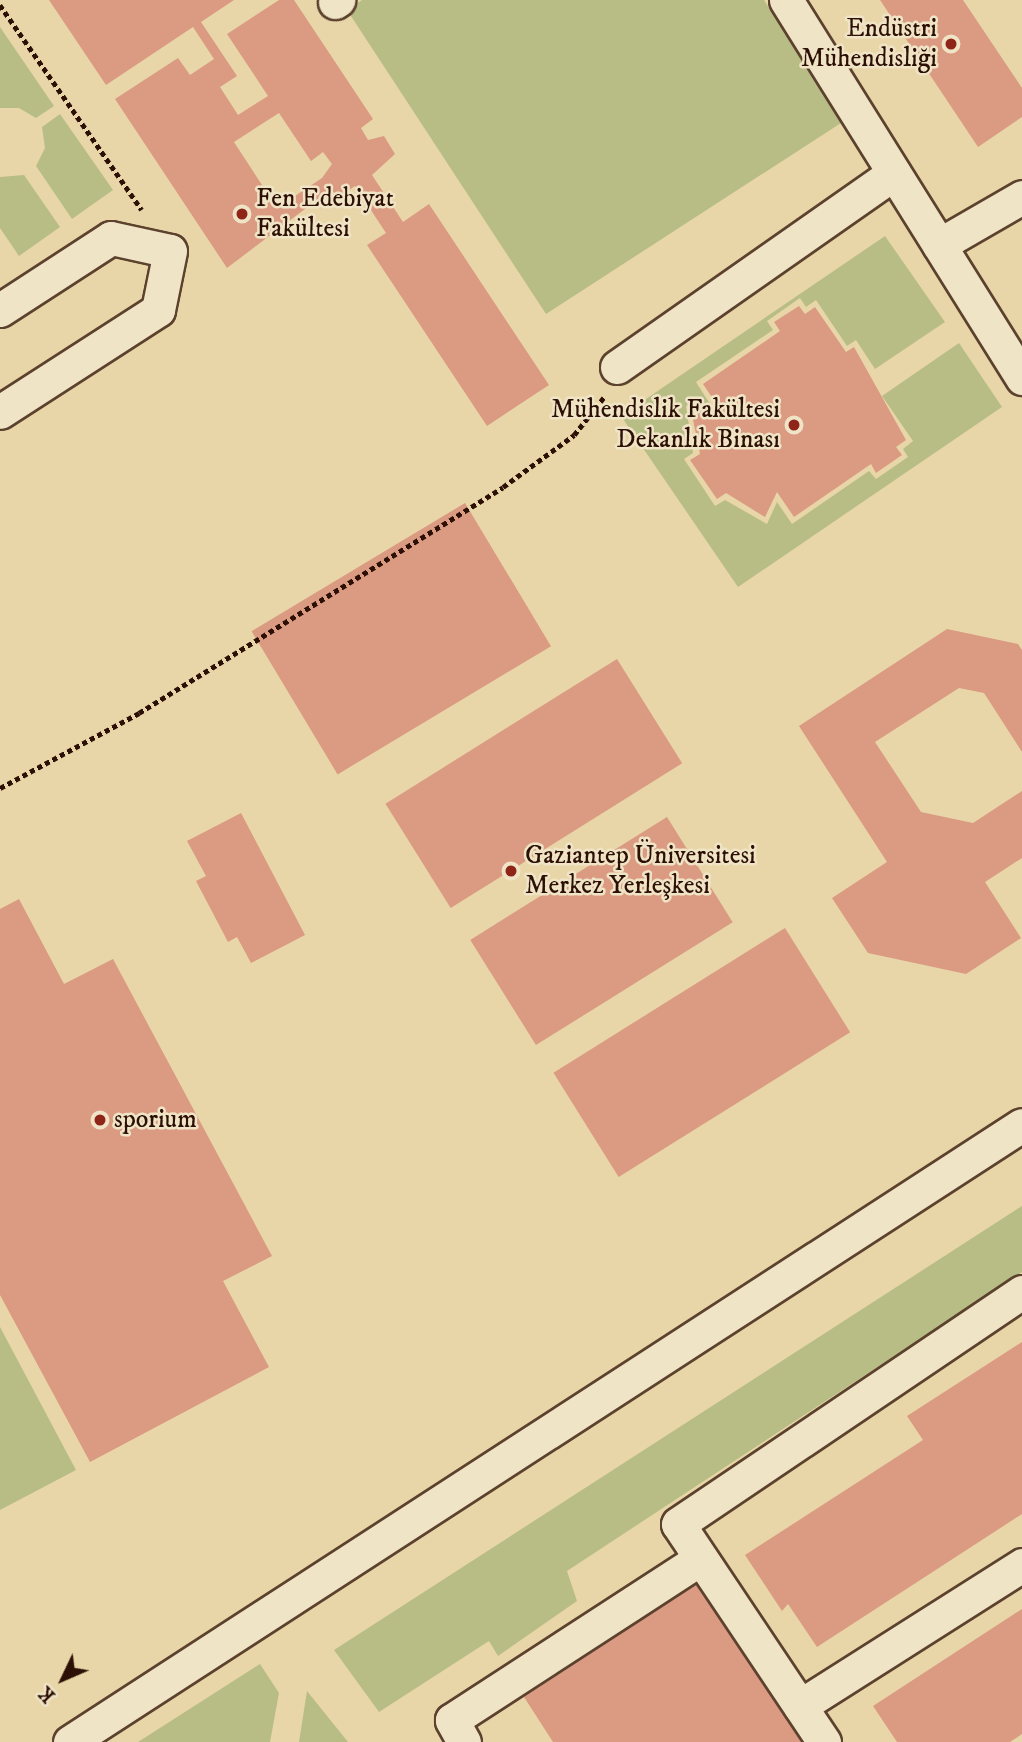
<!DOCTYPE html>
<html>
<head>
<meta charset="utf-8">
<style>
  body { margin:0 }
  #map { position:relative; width:1022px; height:1742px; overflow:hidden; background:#e8d6a8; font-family:"IM FELL DW Pica",serif }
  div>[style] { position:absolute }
  .green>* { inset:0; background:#b8bd86 }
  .building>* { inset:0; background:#db9a82; transform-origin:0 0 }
  .path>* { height:4.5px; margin-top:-2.25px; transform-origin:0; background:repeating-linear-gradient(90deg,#2d1005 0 5px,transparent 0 8.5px) }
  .roads { filter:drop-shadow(2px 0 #5c422e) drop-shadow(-2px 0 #5c422e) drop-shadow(0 2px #5c422e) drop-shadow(0 -2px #5c422e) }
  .minor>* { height:33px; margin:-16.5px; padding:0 16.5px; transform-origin:16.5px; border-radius:16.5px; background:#f0e4c6 }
  .dots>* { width:19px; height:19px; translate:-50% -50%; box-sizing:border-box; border:4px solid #f0e4c6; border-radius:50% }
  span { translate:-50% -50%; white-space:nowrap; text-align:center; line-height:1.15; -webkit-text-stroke:5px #f0e4c6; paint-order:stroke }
  .poi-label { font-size:26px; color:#2d1005 }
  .right { translate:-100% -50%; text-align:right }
  .left { translate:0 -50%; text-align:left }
  .north { position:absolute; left:28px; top:1644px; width:70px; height:70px; -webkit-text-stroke:5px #f0e4c6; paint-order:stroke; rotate:226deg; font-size:19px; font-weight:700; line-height:28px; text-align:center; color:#2d1005 }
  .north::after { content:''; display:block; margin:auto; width:24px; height:32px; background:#2d1005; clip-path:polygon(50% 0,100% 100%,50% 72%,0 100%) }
</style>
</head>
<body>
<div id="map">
  <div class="green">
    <div style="clip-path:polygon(362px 0,764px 0,841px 123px,546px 314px,347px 10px)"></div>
    <div style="clip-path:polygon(0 27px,54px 106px,36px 118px,19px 108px,0 108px)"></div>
    <div style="clip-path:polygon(60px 114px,113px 190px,72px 219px,36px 166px,45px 148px,42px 127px)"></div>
    <div style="clip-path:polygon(24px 175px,60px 227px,19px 256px,0 228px,0 177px)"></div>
    <div style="clip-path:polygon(885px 236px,945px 322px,875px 369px,856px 340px,847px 346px,816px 300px,806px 307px,800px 298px,767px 321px,773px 330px,696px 382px,710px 404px,686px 406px,693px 453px,684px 459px,715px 506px,725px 500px,767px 524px,777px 502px,792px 524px,869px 471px,876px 479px,908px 457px,903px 449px,913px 441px,882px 396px,959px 343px,1002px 407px,738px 587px,621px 416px)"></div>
    <div style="clip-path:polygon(1022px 1206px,1022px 1272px,567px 1571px,577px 1601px,498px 1656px,489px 1641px,379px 1712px,334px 1650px)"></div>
    <div style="clip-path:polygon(0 1327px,76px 1470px,0 1510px)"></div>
    <div style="clip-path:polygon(260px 1664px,279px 1693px,270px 1742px,138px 1742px)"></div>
    <div style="clip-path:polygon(307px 1691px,348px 1742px,299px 1742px)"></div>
  </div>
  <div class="building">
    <div style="clip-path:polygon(evenodd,49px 0,234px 0,201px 22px,237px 76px,220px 87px,238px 115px,268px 96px,227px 34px,279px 0,294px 0,373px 119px,361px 128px,368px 140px,384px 136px,395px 154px,372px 175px,403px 222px,429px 204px,549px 385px,487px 426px,367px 245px,386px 233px,355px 186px,340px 196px,330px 190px,227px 268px,115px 99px,178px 58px,190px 75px,214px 59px,193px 27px,106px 85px,49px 0,279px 113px,311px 161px,323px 152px,332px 164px,322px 178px,277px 208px,234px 142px,279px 113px)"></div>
    <div style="clip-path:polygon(880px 0,963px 0,1022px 88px,1022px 117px,978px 147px)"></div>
    <div style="clip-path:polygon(799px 306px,805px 314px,815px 307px,846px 352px,854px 347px,906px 440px,896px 447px,902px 455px,876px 473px,871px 464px,794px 517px,777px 492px,765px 517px,726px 493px,717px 499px,690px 460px,700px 454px,691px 410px,719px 408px,703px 384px,780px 331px,774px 322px)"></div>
    <div style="left:465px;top:503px;width:167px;height:249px;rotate:59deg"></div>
    <div style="clip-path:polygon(947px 629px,1018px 644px,1022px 650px,1022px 752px,984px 693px,959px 688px,875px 742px,921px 812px,973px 823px,1022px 791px,1022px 858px,985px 882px,1021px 938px,966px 974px,868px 953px,832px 898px,887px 862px,799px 726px)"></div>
    <div style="left:617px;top:659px;width:123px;height:273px;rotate:58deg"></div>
    <div style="clip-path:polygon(241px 813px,305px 935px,251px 963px,237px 937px,228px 942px,196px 881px,206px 876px,187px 841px)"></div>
    <div style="left:667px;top:817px;width:124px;height:232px;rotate:58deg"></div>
    <div style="clip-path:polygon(19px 899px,64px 984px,113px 959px,272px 1256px,223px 1281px,269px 1367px,90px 1462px,0 1295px,0 909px)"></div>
    <div style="left:785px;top:928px;width:123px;height:273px;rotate:58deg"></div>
    <div style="clip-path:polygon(1022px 1342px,1022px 1514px,817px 1647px,788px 1604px,782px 1611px,745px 1555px,923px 1440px,907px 1416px)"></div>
    <div style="clip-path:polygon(701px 1581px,806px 1742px,553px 1742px,524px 1697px)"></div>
    <div style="clip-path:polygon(1022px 1609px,1022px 1734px,1010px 1742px,897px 1742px,873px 1706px)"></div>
  </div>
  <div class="path">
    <div style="left:0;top:5px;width:249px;rotate:55.3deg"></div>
    <div style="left:0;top:788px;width:158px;rotate:-28.3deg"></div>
    <div style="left:139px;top:713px;width:428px;rotate:-31.8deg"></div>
    <div style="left:503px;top:487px;width:88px;rotate:-36.2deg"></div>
    <div style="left:574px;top:435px;width:48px;rotate:-51.7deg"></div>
  </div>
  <div class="roads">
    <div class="minor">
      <div style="left:786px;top:0;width:446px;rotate:58deg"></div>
      <div style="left:335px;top:2px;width:4px;rotate:-34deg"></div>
      <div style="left:939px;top:245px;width:96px;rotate:-30deg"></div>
      <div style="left:0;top:310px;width:132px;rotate:-33deg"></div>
      <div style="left:111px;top:238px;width:60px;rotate:12.4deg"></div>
      <div style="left:170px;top:251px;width:60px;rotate:101.5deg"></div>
      <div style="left:158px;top:310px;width:188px;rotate:147.2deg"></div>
      <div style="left:617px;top:367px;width:338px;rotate:-35deg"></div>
      <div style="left:800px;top:1706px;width:263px;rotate:-32.4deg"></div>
      <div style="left:70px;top:1742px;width:1134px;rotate:-32.95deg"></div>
      <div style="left:464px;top:1742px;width:25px;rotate:-119deg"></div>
      <div style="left:452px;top:1720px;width:296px;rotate:-33deg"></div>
      <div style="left:824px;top:1742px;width:262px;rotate:-123.8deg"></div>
      <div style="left:678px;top:1524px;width:415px;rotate:-34deg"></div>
    </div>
  </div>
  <div class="dots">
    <div style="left:951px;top:44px;background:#8f2418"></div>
    <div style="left:242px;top:214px;background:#8f2418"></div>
    <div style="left:794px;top:425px;background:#8f2418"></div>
    <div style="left:511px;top:871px;background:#8f2418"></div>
    <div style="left:100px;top:1120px;background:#8f2418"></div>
  </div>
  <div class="poi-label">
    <span class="right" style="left:937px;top:44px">Endüstri<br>Mühendisliği</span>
    <span class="left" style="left:256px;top:214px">Fen Edebiyat<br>Fakültesi</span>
    <span class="right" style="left:780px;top:425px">Mühendislik Fakültesi<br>Dekanlık Binası</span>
    <span class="left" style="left:525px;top:871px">Gaziantep Üniversitesi<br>Merkez Yerleşkesi</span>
    <span class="left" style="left:114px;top:1120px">sporium</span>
  </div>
  <div class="north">K</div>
</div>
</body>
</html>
